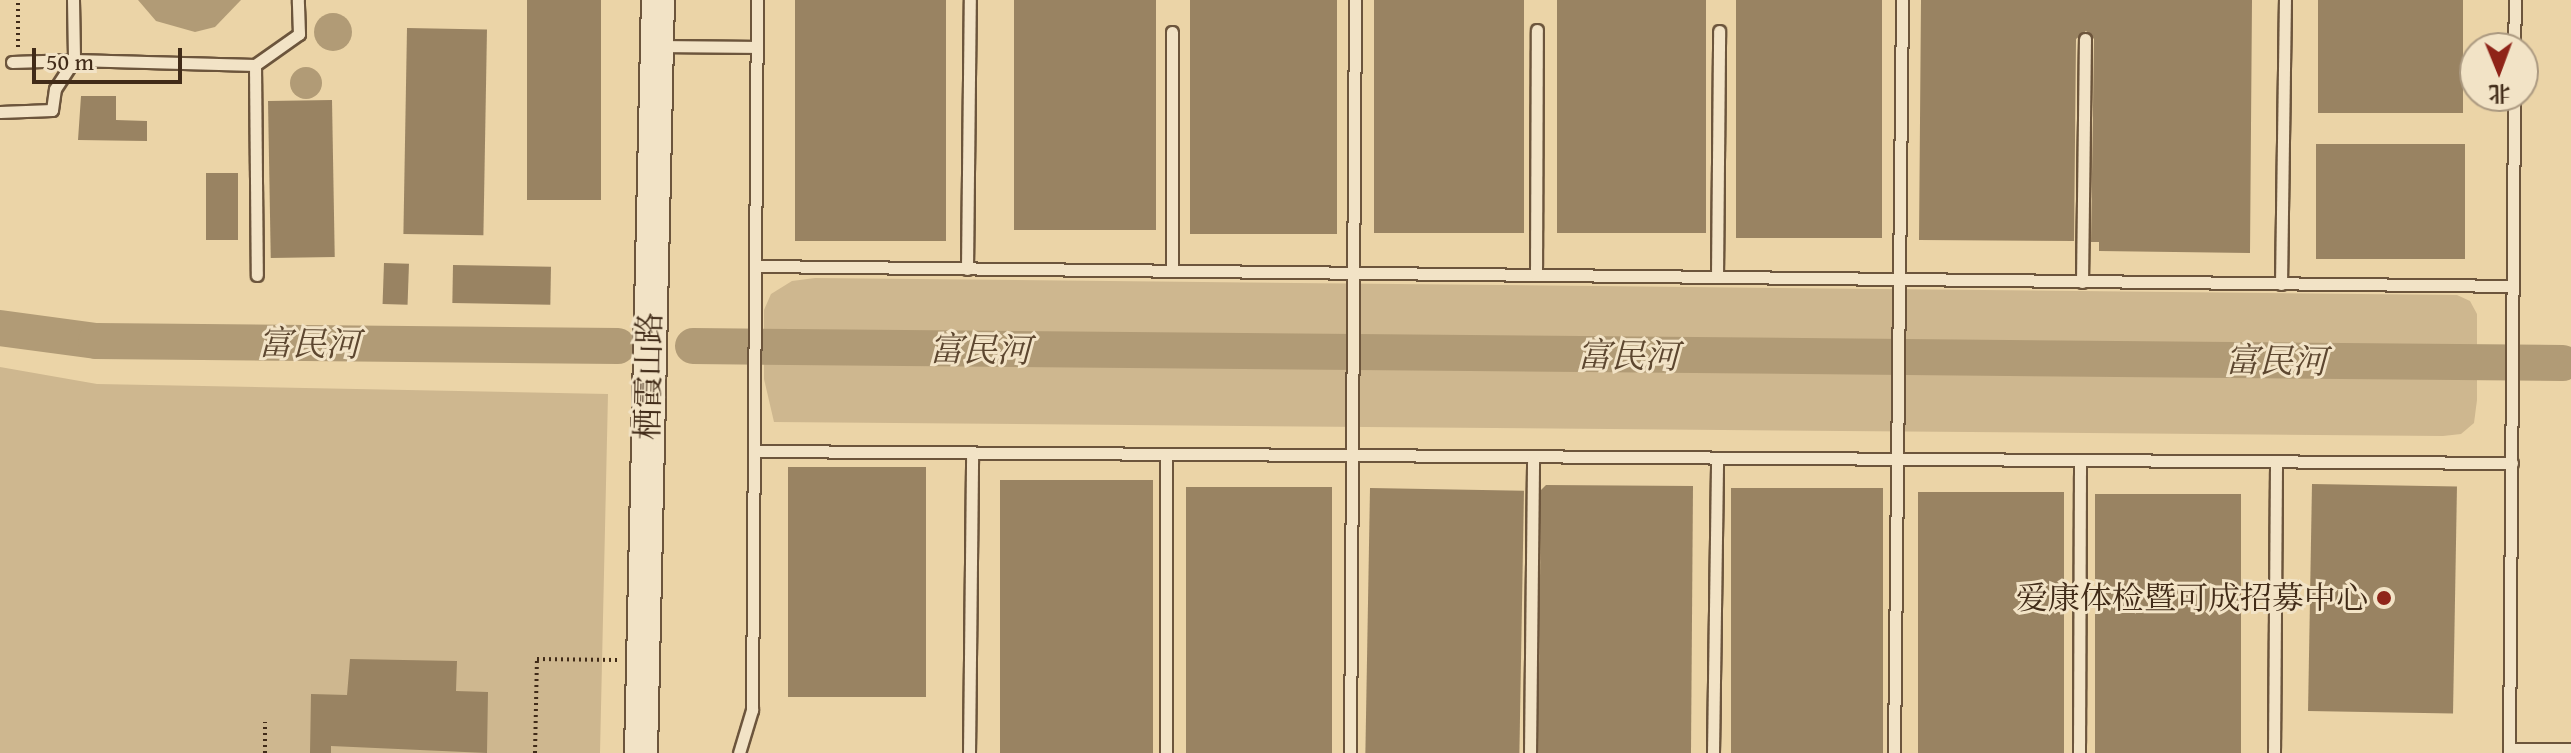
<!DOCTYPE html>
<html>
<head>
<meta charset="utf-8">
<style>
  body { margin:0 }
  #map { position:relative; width:2571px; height:753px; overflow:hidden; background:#ebd4a7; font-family:"Gentium Book Plus","Noto Serif SC",serif }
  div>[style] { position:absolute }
  .green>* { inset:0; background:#ceb78f }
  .water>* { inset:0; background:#b19b76 }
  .round { border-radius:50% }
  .river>* { height:36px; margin:-18px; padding:0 18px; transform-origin:18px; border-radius:18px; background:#b19b76 }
  .building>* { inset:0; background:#998362; transform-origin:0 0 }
  .path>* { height:4px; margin-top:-2px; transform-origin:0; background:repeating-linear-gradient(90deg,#412b18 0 2px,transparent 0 6px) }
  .roads { filter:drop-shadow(2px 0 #6c553c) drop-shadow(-2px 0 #6c553c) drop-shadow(0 2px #6c553c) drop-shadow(0 -2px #6c553c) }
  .lane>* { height:11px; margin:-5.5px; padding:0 5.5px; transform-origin:5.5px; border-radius:5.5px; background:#f2e3c6 }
  .secondary>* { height:32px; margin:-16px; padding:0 16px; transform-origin:16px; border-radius:16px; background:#f2e3c6 }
  .dots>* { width:22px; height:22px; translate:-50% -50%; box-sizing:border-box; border:4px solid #f2e3c6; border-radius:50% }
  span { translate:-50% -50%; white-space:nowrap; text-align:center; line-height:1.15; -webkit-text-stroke:6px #f2e3c6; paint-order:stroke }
  .street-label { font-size:32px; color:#412b18 }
  .poi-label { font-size:32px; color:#412b18 }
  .right { translate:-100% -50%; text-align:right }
  .water-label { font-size:34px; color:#5d4730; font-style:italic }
  .north { position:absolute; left:2459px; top:32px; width:80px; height:80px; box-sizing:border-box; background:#f2e3c6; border:2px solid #ab9980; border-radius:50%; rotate:179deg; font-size:22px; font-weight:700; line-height:32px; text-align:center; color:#412b18 }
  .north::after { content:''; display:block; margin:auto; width:28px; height:36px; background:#8f2418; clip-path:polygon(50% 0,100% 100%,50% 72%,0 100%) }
  .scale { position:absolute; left:32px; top:48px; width:150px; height:36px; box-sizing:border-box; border:4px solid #412b18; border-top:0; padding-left:10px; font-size:24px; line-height:28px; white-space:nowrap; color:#412b18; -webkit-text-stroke:6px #f2e3c6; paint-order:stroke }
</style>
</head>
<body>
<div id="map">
  <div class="green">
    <div style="clip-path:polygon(815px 278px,2457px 295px,2470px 301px,2477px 314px,2477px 400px,2474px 423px,2461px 434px,2443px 436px,774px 422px,764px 379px,764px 310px,771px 294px,792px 281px)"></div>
    <div style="clip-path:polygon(0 367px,97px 384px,608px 394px,600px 753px,0 753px)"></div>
  </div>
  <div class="water">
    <div style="clip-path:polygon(138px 0,241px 0,215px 27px,195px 32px,156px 21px)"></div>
    <div class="round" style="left:314px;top:13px;width:38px;height:38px"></div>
    <div class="round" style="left:290px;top:67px;width:32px;height:32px"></div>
  </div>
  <div class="river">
    <div style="left:0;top:328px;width:97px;rotate:7.7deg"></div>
    <div style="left:96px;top:341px;width:522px;rotate:0.55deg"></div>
    <div style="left:693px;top:346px;width:1870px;rotate:0.52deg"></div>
  </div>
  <div class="building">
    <div style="left:527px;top:0;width:74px;height:200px"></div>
    <div style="left:795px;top:0;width:151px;height:241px"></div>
    <div style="left:1014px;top:0;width:142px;height:230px"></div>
    <div style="left:1190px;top:0;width:147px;height:234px"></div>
    <div style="left:1374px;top:0;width:150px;height:233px"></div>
    <div style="left:1557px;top:0;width:149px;height:233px"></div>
    <div style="left:1736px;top:0;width:146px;height:238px"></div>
    <div style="clip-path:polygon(1921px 0,2252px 0,2250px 253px,2099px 251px,2099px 242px,2091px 242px,2094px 39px,2086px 31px,2076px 39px,2074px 241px,1919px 240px)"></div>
    <div style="left:2318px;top:0;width:145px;height:113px"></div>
    <div style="left:407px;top:28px;width:80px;height:206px;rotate:1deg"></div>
    <div style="clip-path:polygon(81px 96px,116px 96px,116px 120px,147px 121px,147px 141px,78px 140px)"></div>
    <div style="left:332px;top:100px;width:157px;height:64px;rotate:89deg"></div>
    <div style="left:2316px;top:144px;width:149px;height:115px"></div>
    <div style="left:206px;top:173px;width:32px;height:67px"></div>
    <div style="left:384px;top:263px;width:25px;height:41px;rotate:2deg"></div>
    <div style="left:453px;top:265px;width:98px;height:38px;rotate:1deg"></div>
    <div style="left:788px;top:467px;width:138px;height:230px"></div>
    <div style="left:1000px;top:480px;width:153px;height:273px"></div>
    <div style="left:2312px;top:484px;width:145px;height:227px;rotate:1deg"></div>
    <div style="clip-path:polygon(1546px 485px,1693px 486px,1691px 753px,1538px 753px,1541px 490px)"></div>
    <div style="left:1186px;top:487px;width:146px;height:266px"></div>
    <div style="left:1370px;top:488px;width:154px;height:265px;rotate:1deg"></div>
    <div style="left:1731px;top:488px;width:152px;height:265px"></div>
    <div style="left:1918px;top:492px;width:146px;height:261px"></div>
    <div style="left:2095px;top:494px;width:146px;height:259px"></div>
    <div style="clip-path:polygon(350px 659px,457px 661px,456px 691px,488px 692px,487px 753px,331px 746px,331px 753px,310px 753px,311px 694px,347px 695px)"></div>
  </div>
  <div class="path">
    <div style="left:18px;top:47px;width:47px;rotate:-90deg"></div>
    <div style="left:265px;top:753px;width:31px;rotate:-90deg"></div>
    <div style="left:535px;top:753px;width:94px;rotate:-88.8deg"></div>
    <div style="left:537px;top:659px;width:80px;rotate:0.7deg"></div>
  </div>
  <div class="roads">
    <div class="lane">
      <div style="left:73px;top:0;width:60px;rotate:89deg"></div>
      <div style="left:74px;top:60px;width:181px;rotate:1.6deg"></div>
      <div style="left:255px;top:65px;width:54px;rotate:-35.2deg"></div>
      <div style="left:299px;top:34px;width:34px;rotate:-92deg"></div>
      <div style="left:1172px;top:32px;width:239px;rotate:90deg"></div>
      <div style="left:662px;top:46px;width:95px;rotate:0.6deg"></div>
      <div style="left:2514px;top:48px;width:48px;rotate:-88.8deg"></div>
      <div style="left:12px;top:62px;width:62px;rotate:-1.8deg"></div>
      <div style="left:255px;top:65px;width:210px;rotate:89.5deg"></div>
      <div style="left:0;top:112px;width:52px;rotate:-2.2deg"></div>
      <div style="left:52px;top:110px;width:21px;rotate:-82deg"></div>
      <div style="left:55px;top:89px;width:35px;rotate:-57deg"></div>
      <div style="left:755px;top:266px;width:1757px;rotate:0.65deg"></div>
      <div style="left:967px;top:269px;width:269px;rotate:-89.4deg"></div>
      <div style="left:1536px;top:275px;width:245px;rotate:-89.8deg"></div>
      <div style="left:1717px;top:277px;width:246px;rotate:-89.5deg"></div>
      <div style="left:2082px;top:282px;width:243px;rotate:-89.3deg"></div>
      <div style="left:2281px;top:284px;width:284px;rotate:-89.2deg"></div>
      <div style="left:754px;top:451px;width:1758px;rotate:0.39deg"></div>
      <div style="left:2509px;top:749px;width:62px"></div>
      <div style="left:739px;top:753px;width:45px;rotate:-73.2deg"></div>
      <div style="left:752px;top:710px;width:710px;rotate:-89.6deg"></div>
      <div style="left:969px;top:753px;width:301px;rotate:-89.4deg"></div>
      <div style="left:1166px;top:753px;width:299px;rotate:-90deg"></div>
      <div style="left:1350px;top:753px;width:753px;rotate:-89.62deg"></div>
      <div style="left:1530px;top:753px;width:296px;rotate:-89.4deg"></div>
      <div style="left:1713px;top:753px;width:295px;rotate:-89.2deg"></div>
      <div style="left:1894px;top:753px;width:753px;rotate:-89.39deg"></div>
      <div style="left:2079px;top:753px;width:292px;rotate:-89.8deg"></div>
      <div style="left:2274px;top:753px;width:290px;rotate:-89.6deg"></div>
      <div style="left:2509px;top:753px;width:657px;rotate:-89.56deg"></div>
    </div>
    <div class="secondary">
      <div style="left:641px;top:753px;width:753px;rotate:-88.71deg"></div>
    </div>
  </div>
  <div class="dots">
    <div style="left:2384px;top:598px;background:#8f2418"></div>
  </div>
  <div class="street-label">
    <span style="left:649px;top:376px;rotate:-89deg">栖霞山路</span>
  </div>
  <div class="poi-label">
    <span class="right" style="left:2368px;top:598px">爱康体检暨可成招募中心</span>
  </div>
  <div class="water-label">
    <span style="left:309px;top:343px;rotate:1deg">富民河</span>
    <span style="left:980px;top:349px;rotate:1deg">富民河</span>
    <span style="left:1628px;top:355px;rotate:1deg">富民河</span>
    <span style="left:2276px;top:360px;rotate:1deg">富民河</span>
  </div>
  <div class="north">北</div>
  <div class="scale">50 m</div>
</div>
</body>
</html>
